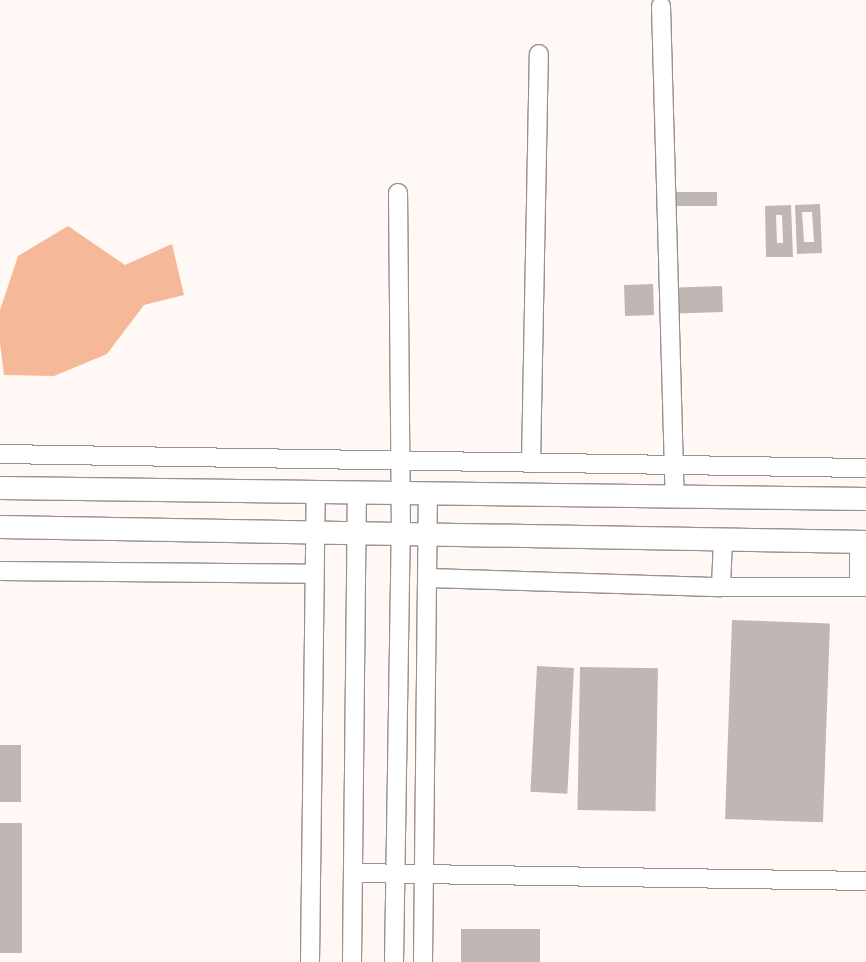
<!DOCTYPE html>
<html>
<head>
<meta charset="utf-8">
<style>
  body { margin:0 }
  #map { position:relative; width:866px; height:962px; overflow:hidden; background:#fff8f4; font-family:"Source Sans 3",sans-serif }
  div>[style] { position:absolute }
  .water>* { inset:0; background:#f5b899 }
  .building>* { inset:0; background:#beb7b4; transform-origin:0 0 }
  .roads { filter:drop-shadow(1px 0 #98918e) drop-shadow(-1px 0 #98918e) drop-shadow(0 1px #98918e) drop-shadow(0 -1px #98918e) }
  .minor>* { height:18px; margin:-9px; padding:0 9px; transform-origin:9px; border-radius:9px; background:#fff }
  .major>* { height:22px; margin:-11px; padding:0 11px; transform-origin:11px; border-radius:11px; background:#fff }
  span { translate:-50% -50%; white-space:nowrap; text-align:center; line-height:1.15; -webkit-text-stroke:3px #fff; paint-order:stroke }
</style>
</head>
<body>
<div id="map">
  <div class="water">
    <div style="clip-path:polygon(68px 226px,125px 265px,172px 244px,184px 295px,144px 305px,107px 354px,54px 376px,4px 375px,0 343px,0 310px,18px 256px)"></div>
  </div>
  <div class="building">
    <div style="left:717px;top:192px;width:14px;height:43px;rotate:90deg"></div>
    <div style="clip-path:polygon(evenodd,820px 204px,822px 253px,797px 254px,795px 205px,820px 204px,802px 212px,812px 212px,814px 242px,804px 242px,802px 212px)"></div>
    <div style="clip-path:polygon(evenodd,791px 205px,793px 257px,766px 257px,765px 206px,791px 205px,776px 215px,782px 215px,783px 243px,777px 243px,776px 215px)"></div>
    <div style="left:653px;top:284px;width:31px;height:29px;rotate:88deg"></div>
    <div style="left:722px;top:286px;width:26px;height:45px;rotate:88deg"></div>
    <div style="left:732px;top:620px;width:98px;height:199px;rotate:2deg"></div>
    <div style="left:537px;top:666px;width:37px;height:126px;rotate:3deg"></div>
    <div style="left:580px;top:667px;width:78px;height:143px;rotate:1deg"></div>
    <div style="left:21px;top:745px;width:57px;height:21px;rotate:90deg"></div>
    <div style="left:0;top:823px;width:22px;height:130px"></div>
    <div style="left:461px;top:929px;width:79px;height:33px"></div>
  </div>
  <div class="roads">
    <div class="minor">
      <div style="left:661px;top:6px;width:491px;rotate:88.4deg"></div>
      <div style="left:0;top:454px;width:866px;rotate:0.93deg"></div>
      <div style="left:531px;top:463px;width:409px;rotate:-88.9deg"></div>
      <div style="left:0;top:571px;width:314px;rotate:0.5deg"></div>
      <div style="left:428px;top:578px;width:293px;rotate:1.8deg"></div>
      <div style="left:721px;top:587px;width:145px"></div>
      <div style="left:859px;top:586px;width:44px;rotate:-90deg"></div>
      <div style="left:721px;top:587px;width:47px;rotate:-87.6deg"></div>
      <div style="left:353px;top:873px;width:513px;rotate:0.89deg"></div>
      <div style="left:310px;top:962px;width:471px;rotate:-89.3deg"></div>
      <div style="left:352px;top:962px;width:469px;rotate:-89.4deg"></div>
      <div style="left:394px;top:962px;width:428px;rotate:-89.1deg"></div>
      <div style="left:401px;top:534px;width:341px;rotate:-90.5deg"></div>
      <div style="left:423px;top:962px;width:468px;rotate:-89.4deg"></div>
    </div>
    <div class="major">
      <div style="left:0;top:488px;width:866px;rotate:0.73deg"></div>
      <div style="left:0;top:527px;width:866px;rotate:0.99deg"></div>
    </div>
  </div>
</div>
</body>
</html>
